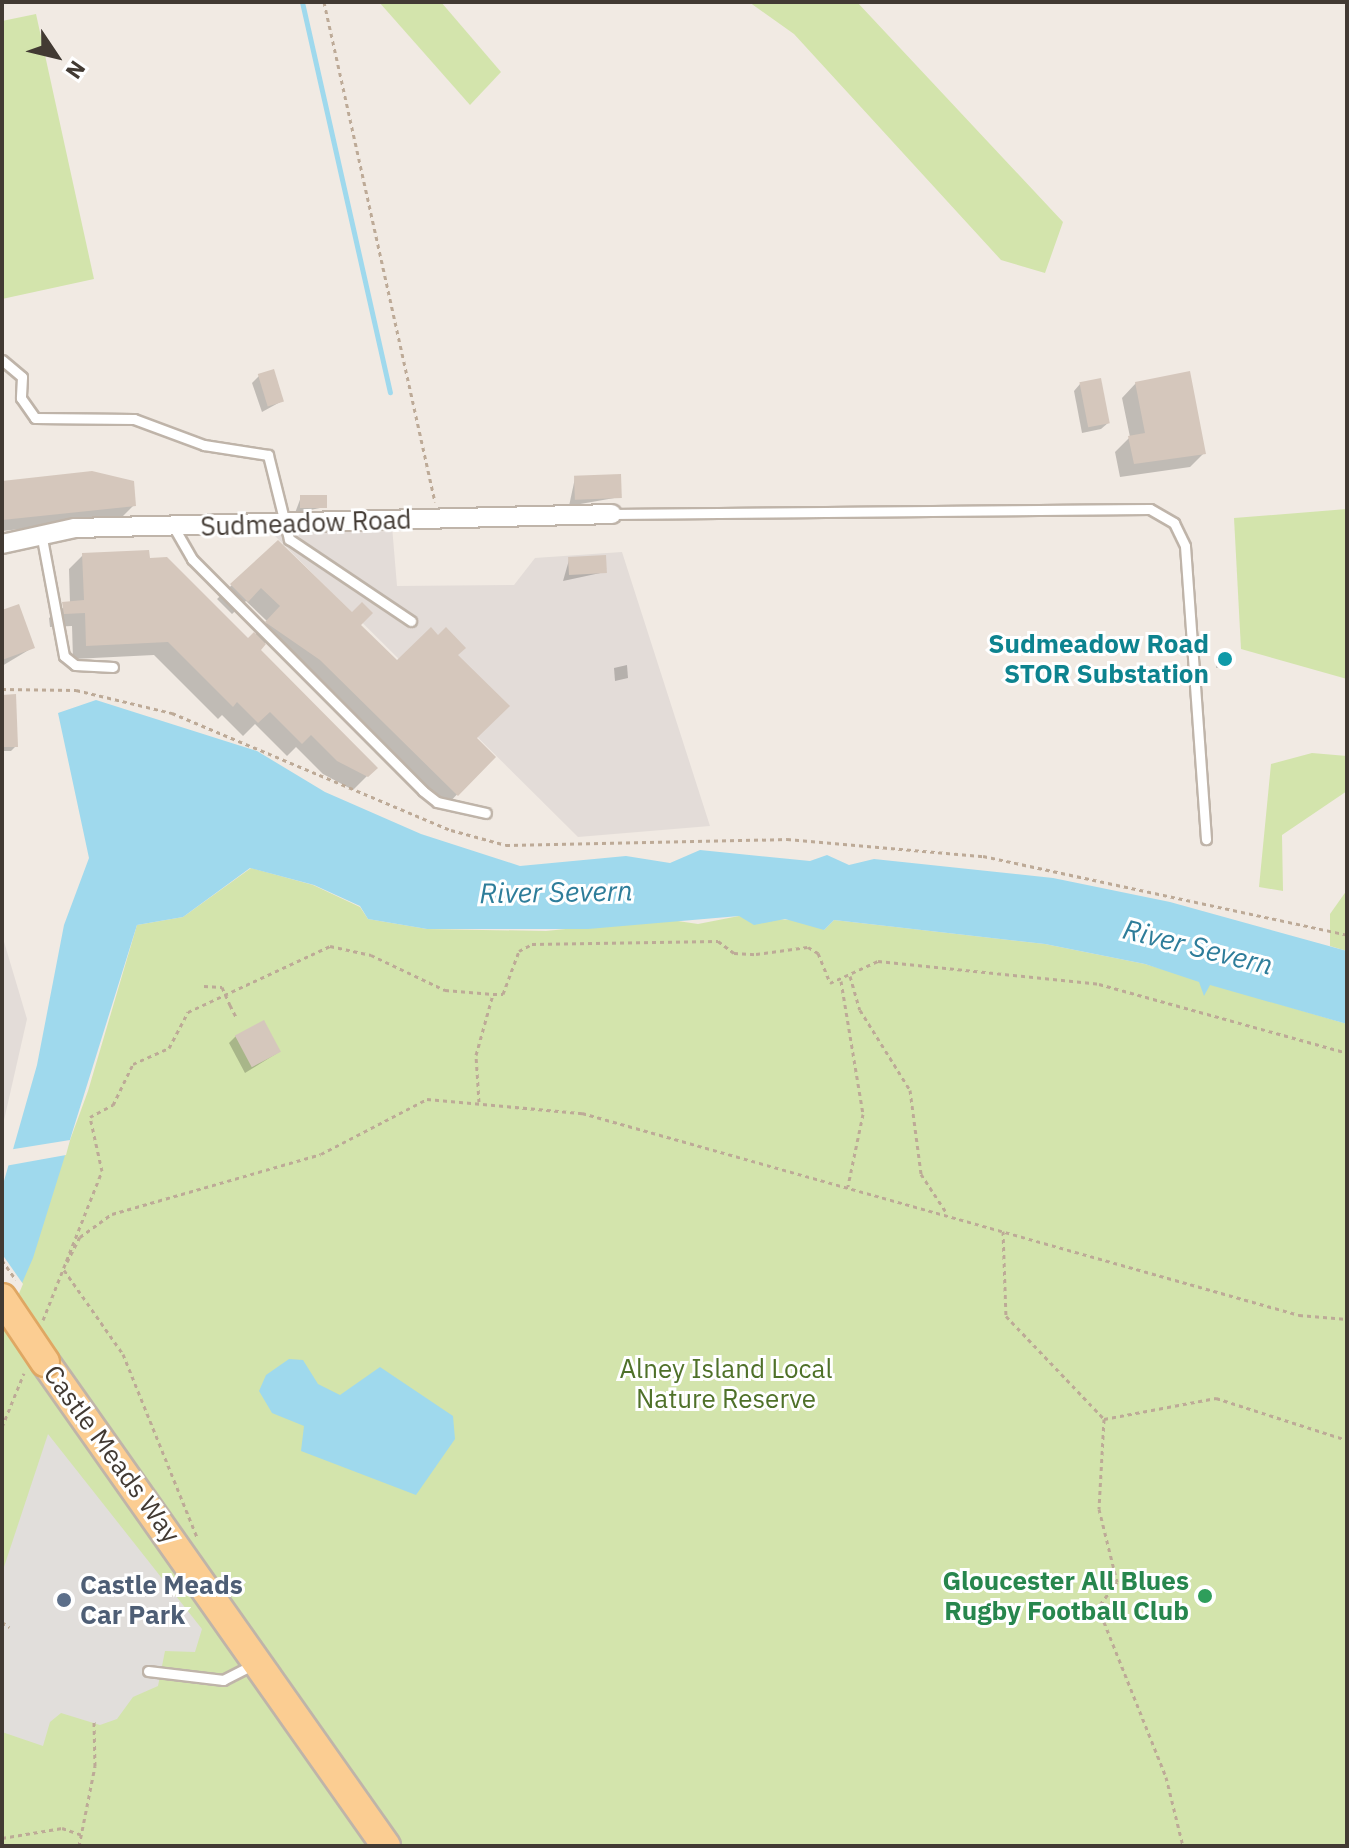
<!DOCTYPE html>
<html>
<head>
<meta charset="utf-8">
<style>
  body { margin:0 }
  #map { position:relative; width:1349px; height:1848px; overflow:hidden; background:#f1eae3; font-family:"IBM Plex Sans",sans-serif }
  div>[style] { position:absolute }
  .industrial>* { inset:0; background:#e3dcd8 }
  .green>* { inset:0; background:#d3e4ac }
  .parking>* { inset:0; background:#e1dedb }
  .water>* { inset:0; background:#9fd9ed }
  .pier>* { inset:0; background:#f1eae3 }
  .shadow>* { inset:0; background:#0003 }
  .stream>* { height:5px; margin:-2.5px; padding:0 2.5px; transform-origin:2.5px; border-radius:2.5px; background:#9fd9ed }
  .building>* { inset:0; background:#d5c7bc; transform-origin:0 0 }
  .path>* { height:3px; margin-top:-1.5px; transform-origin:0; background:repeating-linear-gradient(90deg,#bdaa97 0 4px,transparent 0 8px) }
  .roads { filter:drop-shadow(2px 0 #bfb4a9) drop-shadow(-2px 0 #bfb4a9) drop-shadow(0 2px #bfb4a9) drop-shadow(0 -2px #bfb4a9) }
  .lane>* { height:9px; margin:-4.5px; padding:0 4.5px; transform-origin:4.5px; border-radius:4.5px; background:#fff }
  .street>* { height:18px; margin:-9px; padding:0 9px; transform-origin:9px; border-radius:9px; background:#fff }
  .primary>* { height:28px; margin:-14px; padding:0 14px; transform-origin:14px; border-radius:14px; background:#fbcd92 }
  .path-bridge>* { height:3px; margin-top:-1.5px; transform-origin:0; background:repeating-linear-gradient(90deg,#bdaa97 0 4px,transparent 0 8px) }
  .bridges { filter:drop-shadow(2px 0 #dfa763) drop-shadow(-2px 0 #dfa763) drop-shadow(0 2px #dfa763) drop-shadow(0 -2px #dfa763) }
  .primary-bridge>* { height:28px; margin:-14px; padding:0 14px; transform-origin:14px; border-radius:14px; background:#fbcd92 }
  .dots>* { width:22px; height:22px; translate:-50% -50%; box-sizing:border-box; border:4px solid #fff; border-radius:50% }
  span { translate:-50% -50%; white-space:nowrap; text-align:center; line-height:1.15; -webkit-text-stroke:6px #fff; paint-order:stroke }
  .street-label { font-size:26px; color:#423a33 }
  .culture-label { font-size:26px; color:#0d838f; font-weight:700 }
  .right { translate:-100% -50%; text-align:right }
  .park-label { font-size:26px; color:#4f7129 }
  .leisure-label { font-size:26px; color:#27864d; font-weight:700 }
  .service-label { font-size:26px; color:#4e5e75; font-weight:700 }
  .left { translate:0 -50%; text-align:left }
  .water-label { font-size:28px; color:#2e7d9a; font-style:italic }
  .frame { position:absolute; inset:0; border:4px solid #423a33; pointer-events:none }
  .north { position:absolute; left:16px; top:16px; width:80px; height:80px; -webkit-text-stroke:6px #fff; paint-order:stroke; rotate:125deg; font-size:22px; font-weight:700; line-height:32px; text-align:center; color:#423a33 }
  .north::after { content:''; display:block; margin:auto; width:28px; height:36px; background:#423a33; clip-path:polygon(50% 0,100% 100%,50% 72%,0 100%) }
</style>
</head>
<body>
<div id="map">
  <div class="industrial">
    <div style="clip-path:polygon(392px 526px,397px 586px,514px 585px,535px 558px,622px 552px,710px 826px,578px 837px,270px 531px)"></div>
    <div style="clip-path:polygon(2px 935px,27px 1019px,2px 1129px)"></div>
  </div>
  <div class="green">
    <div style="clip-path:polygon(379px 2px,441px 2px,501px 72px,470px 105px)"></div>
    <div style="clip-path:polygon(749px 2px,857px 2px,1063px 222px,1045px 273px,1001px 260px,794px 34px)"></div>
    <div style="clip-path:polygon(36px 14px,94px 279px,2px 299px,2px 21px)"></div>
    <div style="clip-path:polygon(1347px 509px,1347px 679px,1241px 649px,1234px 518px)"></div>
    <div style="clip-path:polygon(1312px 753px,1347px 756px,1347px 791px,1282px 835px,1283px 891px,1259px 887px,1271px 764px)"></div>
    <div style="clip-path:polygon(251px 868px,313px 885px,360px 907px,368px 919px,427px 929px,546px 931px,664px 919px,698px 924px,739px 916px,816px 922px,824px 930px,834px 920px,1045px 944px,1145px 964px,1347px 1024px,1347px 1846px,2px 1846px,2px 1326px,88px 1091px,137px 925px,183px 917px)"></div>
    <div style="clip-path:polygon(1347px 890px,1347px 951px,1330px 946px,1330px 914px)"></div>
  </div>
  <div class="parking">
    <div style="clip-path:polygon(48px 1434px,202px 1629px,195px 1652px,165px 1651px,158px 1686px,133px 1697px,117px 1719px,100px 1725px,61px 1713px,50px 1722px,43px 1746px,2px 1732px,2px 1573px)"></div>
  </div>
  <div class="water">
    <div style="clip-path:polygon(96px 700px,257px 751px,325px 792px,421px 834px,520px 866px,626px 856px,670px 863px,700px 850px,810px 861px,827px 855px,849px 865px,874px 859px,1053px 878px,1170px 902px,1347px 951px,1347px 1024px,1210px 985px,1204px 996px,1199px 982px,1145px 964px,1045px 944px,834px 920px,824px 930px,785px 919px,754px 925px,739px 916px,588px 929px,427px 929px,368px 919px,360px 906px,314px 885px,250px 868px,183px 917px,137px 925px,33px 1258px,2px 1329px,2px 1188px,37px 1065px,64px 925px,89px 858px,58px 713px)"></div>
    <div style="clip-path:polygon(289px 1359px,303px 1360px,318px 1384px,340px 1395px,380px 1367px,453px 1416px,455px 1439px,416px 1495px,301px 1451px,304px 1426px,272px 1413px,259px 1391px,266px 1375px)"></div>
  </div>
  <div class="pier">
    <div style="clip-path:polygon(70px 1140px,66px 1155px,5px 1166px,8px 1150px)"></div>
    <div style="clip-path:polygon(2px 1254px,23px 1284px,2px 1333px)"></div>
  </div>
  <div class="shadow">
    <div style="clip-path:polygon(259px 376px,282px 401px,262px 412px,252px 383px)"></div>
    <div style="clip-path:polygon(1136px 383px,1204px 453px,1190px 467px,1120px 477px,1115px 452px,1130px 437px,1122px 398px)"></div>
    <div style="clip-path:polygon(1080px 384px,1108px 423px,1101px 429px,1082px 433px,1074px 391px)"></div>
    <div style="clip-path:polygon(575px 478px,620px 497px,569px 506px)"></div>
    <div style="clip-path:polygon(2px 483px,134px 505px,121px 518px,2px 531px)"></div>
    <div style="clip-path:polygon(301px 497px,325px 507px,295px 513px)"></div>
    <div style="clip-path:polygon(278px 542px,397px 663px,456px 655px,475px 738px,493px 757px,443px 809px,267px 641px,258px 650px,375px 768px,353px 790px,323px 774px,296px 747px,287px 756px,255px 724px,243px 736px,222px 715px,218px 719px,154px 655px,73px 659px,72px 626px,50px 627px,49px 618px,70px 603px,69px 569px,83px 555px,148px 560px,248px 641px,268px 622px,246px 601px,232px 614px,217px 599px)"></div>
    <div style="clip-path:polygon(569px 560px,605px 572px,563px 581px)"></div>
    <div style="clip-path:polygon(2px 612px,32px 648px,2px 666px)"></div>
    <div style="clip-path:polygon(1218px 655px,1231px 665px,1216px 668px)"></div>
    <div style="clip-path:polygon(627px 665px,628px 678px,615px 681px,614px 668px)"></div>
    <div style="clip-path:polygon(2px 697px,16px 746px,11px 751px,2px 751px)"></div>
    <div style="clip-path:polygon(236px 1036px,279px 1052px,245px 1073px,229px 1043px)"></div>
  </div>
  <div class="stream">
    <div style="left:302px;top:2px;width:400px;rotate:77.3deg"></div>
  </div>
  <div class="building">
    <div style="left:274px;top:369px;width:34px;height:17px;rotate:73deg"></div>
    <div style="clip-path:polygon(1190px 371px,1206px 454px,1134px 464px,1128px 436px,1145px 433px,1135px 382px)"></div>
    <div style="left:1101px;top:378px;width:46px;height:22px;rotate:79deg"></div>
    <div style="clip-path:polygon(92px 471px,134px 481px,136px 506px,2px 520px,2px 481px)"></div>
    <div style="left:621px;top:474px;width:24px;height:47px;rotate:88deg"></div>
    <div style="left:300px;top:495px;width:27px;height:13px"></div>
    <div style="clip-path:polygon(278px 540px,352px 612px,362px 602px,373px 613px,361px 625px,397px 660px,431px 627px,438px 635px,446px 627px,466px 648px,458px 655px,510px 706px,477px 738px,496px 757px,458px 796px,320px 660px,265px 622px,280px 606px,261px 588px,248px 602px,230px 584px)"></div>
    <div style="clip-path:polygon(149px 550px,150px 558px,167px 557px,248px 638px,254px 632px,266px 644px,261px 650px,378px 768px,368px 777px,337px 761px,311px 735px,302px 744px,270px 712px,258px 723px,237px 702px,233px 707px,168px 642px,86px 646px,85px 613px,64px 614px,62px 602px,84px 600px,82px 553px)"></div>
    <div style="left:606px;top:555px;width:18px;height:38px;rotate:87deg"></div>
    <div style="clip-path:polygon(19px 604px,35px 648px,2px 660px,2px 610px)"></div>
    <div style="left:1233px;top:652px;width:13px;height:16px;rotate:86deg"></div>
    <div style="clip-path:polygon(16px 694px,18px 747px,2px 747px,2px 695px)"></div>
    <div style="left:264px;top:1020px;width:36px;height:33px;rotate:62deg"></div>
  </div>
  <div class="path">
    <div style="left:324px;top:2px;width:512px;rotate:77.48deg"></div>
    <div style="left:2px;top:689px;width:74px;rotate:0.8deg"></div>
    <div style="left:76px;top:690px;width:99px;rotate:13.5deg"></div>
    <div style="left:172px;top:713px;width:303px;rotate:22.8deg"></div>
    <div style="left:451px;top:830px;width:57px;rotate:15.3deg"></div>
    <div style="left:506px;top:845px;width:281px;rotate:-1.2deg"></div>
    <div style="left:787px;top:839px;width:197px;rotate:5deg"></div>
    <div style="left:983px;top:856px;width:372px;rotate:12.2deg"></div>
    <div style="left:850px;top:976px;width:35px;rotate:74deg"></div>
    <div style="left:860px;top:1010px;width:94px;rotate:58deg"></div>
    <div style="left:910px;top:1090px;width:85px;rotate:82.5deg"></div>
    <div style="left:921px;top:1174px;width:45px;rotate:56.7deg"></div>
    <div style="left:841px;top:981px;width:135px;rotate:80.6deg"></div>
    <div style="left:863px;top:1114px;width:74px;rotate:101.8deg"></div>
    <div style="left:204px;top:986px;width:18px;rotate:3deg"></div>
    <div style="left:230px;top:1005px;width:13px;rotate:63deg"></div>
    <div style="left:479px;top:1102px;width:47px;rotate:-93.7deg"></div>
    <div style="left:476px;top:1055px;width:63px;rotate:-74.4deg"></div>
    <div style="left:1003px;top:1231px;width:85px;rotate:88deg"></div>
    <div style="left:1006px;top:1316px;width:142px;rotate:46.4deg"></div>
    <div style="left:1104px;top:1419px;width:114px;rotate:-10.6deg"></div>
    <div style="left:1216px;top:1398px;width:138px;rotate:17.8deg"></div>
    <div style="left:67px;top:1262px;width:28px;rotate:-63deg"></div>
    <div style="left:80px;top:1237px;width:39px;rotate:-36deg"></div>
    <div style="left:112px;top:1214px;width:217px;rotate:-16deg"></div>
    <div style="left:321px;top:1154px;width:119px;rotate:-27.4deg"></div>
    <div style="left:427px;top:1099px;width:156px;rotate:5.2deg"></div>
    <div style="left:582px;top:1113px;width:745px;rotate:15.73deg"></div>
    <div style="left:1299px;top:1315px;width:48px;rotate:4.8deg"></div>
    <div style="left:64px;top:1270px;width:103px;rotate:54.9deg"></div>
    <div style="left:123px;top:1354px;width:197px;rotate:68deg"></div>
    <div style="left:43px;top:1320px;width:160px;rotate:-68.4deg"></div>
    <div style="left:102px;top:1171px;width:55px;rotate:-102.5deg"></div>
    <div style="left:90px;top:1117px;width:26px;rotate:-28deg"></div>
    <div style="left:113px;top:1105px;width:46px;rotate:-64deg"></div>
    <div style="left:133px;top:1064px;width:39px;rotate:-24deg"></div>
    <div style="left:169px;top:1048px;width:41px;rotate:-62.2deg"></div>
    <div style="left:188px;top:1012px;width:157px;rotate:-24.9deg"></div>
    <div style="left:330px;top:946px;width:42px;rotate:12.4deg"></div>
    <div style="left:371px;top:955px;width:82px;rotate:25.3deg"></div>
    <div style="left:445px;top:990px;width:48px;rotate:4.8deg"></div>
    <div style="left:493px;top:994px;width:10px"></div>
    <div style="left:503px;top:994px;width:46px;rotate:-69.6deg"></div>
    <div style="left:519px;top:951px;width:15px;rotate:-28deg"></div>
    <div style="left:532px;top:944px;width:186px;rotate:-0.9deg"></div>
    <div style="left:718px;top:941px;width:20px;rotate:37deg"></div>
    <div style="left:734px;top:953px;width:22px;rotate:3deg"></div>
    <div style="left:756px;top:954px;width:52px;rotate:-7.7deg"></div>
    <div style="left:808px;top:947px;width:12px;rotate:31deg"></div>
    <div style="left:818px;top:953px;width:32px;rotate:68deg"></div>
    <div style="left:830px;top:983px;width:53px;rotate:-24.6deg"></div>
    <div style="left:878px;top:961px;width:222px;rotate:5.9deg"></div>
    <div style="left:1099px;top:984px;width:257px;rotate:15.5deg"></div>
    <div style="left:1104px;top:1419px;width:90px;rotate:93.2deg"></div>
    <div style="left:1099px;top:1509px;width:75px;rotate:76.1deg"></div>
    <div style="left:1117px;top:1582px;width:31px;rotate:127deg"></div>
    <div style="left:1098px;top:1607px;width:183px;rotate:68.2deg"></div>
    <div style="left:1166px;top:1777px;width:71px;rotate:76.2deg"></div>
    <div style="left:2px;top:1427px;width:58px;rotate:-67.8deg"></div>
    <div style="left:2px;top:1622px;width:9px;rotate:36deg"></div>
    <div style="left:2px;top:1838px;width:61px;rotate:-9.5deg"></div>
    <div style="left:62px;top:1828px;width:21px;rotate:19deg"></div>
    <div style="left:79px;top:1846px;width:82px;rotate:-78.7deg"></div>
    <div style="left:95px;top:1766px;width:45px;rotate:-91.3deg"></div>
  </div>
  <div class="roads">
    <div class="lane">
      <div style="left:2px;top:360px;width:26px;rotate:40deg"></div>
      <div style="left:22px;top:377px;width:21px;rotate:93deg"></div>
      <div style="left:21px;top:398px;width:24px;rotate:55deg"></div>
      <div style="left:35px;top:418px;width:99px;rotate:0.6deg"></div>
      <div style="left:134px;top:419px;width:75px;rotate:20.4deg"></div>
      <div style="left:204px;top:445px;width:65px;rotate:8.9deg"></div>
      <div style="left:268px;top:455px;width:87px;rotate:76deg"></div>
      <div style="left:289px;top:539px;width:147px;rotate:33.9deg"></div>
      <div style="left:612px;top:514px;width:538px;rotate:-0.53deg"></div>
      <div style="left:1150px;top:509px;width:28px;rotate:30deg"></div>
      <div style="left:1174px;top:523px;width:25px;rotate:64deg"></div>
      <div style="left:1185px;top:546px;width:294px;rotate:85.9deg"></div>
      <div style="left:173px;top:526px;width:38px;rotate:60deg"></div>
      <div style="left:192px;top:559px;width:327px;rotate:45.1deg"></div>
      <div style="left:423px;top:791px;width:18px;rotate:38deg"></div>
      <div style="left:437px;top:802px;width:50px;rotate:12.7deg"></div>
      <div style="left:41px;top:533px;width:125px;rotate:79.4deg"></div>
      <div style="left:64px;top:656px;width:14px;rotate:39deg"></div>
      <div style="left:75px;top:665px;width:38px;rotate:3deg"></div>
      <div style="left:148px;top:1671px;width:76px;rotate:6.8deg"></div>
      <div style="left:223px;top:1680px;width:33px;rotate:-27deg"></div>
    </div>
    <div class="street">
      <div style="left:2px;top:544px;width:75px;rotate:-12.4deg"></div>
      <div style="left:75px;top:528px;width:537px;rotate:-1.49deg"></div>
    </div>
    <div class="primary">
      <div style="left:45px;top:1362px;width:592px;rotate:54.83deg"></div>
    </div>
  </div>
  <div class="path-bridge">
    <div style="left:222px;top:987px;width:20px;rotate:66deg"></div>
    <div style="left:2px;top:1260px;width:24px;rotate:55deg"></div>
  </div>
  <div class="bridges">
    <div class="primary-bridge">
      <div style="left:2px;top:1298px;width:77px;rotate:56.1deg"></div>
    </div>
  </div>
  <div class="dots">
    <div style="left:1225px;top:659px;background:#0f9aa8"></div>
    <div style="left:1205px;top:1596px;background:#2e9e5b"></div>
    <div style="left:64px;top:1600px;background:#5c6f8a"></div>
  </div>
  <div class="street-label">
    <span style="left:306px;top:523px;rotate:-2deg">Sudmeadow Road</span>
    <span style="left:112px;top:1454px;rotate:54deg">Castle Meads Way</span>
  </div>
  <div class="culture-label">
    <span class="right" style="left:1209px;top:659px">Sudmeadow Road<br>STOR Substation</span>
  </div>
  <div class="park-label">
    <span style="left:726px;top:1384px">Alney Island Local<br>Nature Reserve</span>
  </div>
  <div class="leisure-label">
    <span class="right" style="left:1189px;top:1596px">Gloucester All Blues<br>Rugby Football Club</span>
  </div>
  <div class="service-label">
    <span class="left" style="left:80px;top:1600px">Castle Meads<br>Car Park</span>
  </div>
  <div class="water-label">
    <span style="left:556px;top:892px;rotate:-1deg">River Severn</span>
    <span style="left:1198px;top:947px;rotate:14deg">River Severn</span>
  </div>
  <div class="frame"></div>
  <div class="north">N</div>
</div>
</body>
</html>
